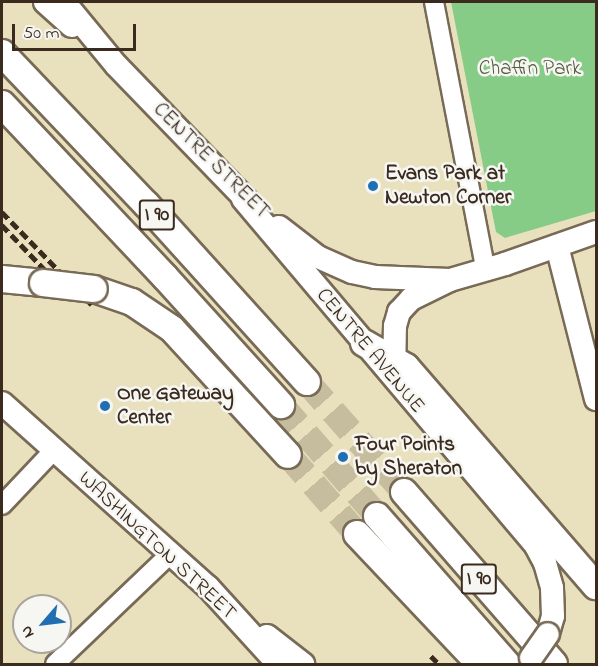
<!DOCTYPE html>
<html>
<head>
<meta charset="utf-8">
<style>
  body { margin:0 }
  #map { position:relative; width:598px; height:666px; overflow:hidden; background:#e9e1be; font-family:"Indie Flower",sans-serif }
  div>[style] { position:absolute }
  .green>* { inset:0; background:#86cc87 }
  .highway-tunnel>* { height:26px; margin-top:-13px; transform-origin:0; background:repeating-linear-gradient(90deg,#c6bc9e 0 26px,transparent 0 39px) }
  .roads { filter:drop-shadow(2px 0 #786a56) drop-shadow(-2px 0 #786a56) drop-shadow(0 2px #786a56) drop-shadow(0 -2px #786a56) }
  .minor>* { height:18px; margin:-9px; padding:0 9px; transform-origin:9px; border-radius:9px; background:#fff }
  .major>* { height:22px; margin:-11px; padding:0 11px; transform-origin:11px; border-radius:11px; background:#fff }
  .highway>* { height:26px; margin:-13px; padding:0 13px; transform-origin:13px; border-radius:13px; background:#fff }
  .rail>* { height:4.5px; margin-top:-2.25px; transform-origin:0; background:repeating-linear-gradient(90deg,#3b2a1e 0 9px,transparent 0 13.5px) }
  .bridges { filter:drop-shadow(2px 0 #786a56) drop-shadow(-2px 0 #786a56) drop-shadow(0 2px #786a56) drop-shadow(0 -2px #786a56) }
  .major-bridge>* { height:22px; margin:-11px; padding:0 11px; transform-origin:11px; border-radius:11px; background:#fff }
  .highway-bridge>* { height:26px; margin:-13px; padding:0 13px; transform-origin:13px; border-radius:13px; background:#fff }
  .dots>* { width:16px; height:16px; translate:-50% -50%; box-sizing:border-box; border:3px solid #f6f6f2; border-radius:50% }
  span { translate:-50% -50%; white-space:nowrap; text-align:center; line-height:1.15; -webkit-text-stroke:5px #f6f6f2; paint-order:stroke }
  .shield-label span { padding:2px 4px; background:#f6f6f2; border:2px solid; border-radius:4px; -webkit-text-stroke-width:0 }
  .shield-label { font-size:20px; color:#3b2a1e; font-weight:700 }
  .park-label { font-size:21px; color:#525b3e }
  .street-label { font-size:21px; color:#3b2a1e }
  .poi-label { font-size:21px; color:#3b2a1e; font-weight:700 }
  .left { translate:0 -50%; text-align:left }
  .frame { position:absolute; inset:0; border:3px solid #3b2a1e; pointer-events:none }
  .north { position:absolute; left:12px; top:594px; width:60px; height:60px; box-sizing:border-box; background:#f6f6f2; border:2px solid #aba49d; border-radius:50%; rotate:242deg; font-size:16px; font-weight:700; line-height:24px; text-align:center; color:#3b2a1e }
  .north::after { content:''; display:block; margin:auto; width:21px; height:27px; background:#1f6fb2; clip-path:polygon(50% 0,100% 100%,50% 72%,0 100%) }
  .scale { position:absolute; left:12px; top:24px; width:124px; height:27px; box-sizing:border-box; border:3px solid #3b2a1e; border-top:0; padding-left:8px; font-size:18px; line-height:21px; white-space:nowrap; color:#3b2a1e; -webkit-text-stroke:4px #f6f6f2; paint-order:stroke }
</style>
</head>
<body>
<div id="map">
  <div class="green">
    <div style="clip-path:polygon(451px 2px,596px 2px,596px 211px,505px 238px,496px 232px)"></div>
  </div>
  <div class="highway-tunnel">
    <div style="left:307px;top:382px;width:147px;rotate:48.6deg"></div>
    <div style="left:281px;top:405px;width:147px;rotate:49.1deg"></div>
    <div style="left:288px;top:455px;width:105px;rotate:48.9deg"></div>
  </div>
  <div class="roads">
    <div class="minor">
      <div style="left:434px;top:2px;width:274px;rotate:79.1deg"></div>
      <div style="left:2px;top:505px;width:74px;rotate:-46.6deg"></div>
      <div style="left:55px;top:664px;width:159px;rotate:-43.7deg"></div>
    </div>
    <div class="major">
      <div style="left:45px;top:2px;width:36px;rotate:42deg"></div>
      <div style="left:64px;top:2px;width:82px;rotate:50.5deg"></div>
      <div style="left:116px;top:65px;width:197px;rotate:46deg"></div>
      <div style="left:243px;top:199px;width:454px;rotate:49.8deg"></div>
      <div style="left:536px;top:546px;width:19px;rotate:62deg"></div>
      <div style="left:545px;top:563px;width:26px;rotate:74deg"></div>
      <div style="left:552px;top:588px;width:28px;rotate:88deg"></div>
      <div style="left:553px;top:616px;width:19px;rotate:106deg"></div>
      <div style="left:279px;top:227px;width:49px;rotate:37.6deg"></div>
      <div style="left:318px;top:257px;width:37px;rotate:24deg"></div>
      <div style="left:352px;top:272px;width:24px;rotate:12deg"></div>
      <div style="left:375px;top:277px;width:75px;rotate:2.3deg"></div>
      <div style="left:557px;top:246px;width:158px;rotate:75.7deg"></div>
      <div style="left:394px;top:376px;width:50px;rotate:-88.9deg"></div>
      <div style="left:395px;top:326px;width:15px;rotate:-74deg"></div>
      <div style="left:399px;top:312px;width:18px;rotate:-47deg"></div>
      <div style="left:411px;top:299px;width:43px;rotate:-26deg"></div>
      <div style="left:450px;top:280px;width:57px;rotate:-16.2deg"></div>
      <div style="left:505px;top:264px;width:96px;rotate:-19.4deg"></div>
      <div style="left:2px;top:403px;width:276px;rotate:41.8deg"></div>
      <div style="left:208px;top:587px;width:104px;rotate:47.7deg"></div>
      <div style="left:267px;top:636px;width:46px;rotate:37.9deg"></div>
    </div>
    <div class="highway">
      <div style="left:2px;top:53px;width:209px;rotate:46.4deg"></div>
      <div style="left:146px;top:204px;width:240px;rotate:47.9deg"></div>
      <div style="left:2px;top:104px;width:238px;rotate:46.7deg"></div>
      <div style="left:165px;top:277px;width:173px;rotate:47.8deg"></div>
      <div style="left:2px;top:279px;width:41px;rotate:5.6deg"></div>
      <div style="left:94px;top:289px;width:40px;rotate:18.9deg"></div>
      <div style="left:132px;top:302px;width:48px;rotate:34deg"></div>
      <div style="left:172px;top:329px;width:171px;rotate:47.4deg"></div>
      <div style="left:364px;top:343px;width:48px;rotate:29.7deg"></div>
      <div style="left:406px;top:367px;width:290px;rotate:49.1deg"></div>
      <div style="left:404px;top:492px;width:228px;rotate:48.9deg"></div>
      <div style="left:377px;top:516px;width:197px;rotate:48.7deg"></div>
      <div style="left:357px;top:534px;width:179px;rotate:46.6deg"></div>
    </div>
  </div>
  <div class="rail">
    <div style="left:2px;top:212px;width:129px;rotate:45.9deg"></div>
    <div style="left:2px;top:225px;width:105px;rotate:46.2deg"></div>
    <div style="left:431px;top:656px;width:11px;rotate:45deg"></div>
  </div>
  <div class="bridges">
    <div class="major-bridge">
      <div style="left:531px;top:658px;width:29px;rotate:-55deg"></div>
    </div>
    <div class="highway-bridge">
      <div style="left:43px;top:283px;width:51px;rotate:6.7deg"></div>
    </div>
  </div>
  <div class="dots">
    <div style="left:373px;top:186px;background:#1f6fb2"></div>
    <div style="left:105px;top:406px;background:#1f6fb2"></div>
    <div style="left:343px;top:457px;background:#1f6fb2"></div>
  </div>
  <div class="shield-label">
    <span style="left:157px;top:215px">I 90</span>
    <span style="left:479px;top:579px">I 90</span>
  </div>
  <div class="park-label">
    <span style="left:530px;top:69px">Chaffin Park</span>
  </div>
  <div class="street-label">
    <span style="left:211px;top:161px;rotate:45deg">CENTRE STREET</span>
    <span style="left:370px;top:351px;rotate:50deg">CENTRE AVENUE</span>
    <span style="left:157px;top:546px;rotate:43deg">WASHINGTON STREET</span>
  </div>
  <div class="poi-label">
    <span class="left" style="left:385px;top:186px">Evans Park at<br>Newton Corner</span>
    <span class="left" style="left:117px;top:406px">One Gateway<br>Center</span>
    <span class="left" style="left:355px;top:457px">Four Points<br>by Sheraton</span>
  </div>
  <div class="frame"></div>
  <div class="north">N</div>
  <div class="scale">50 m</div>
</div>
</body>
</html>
